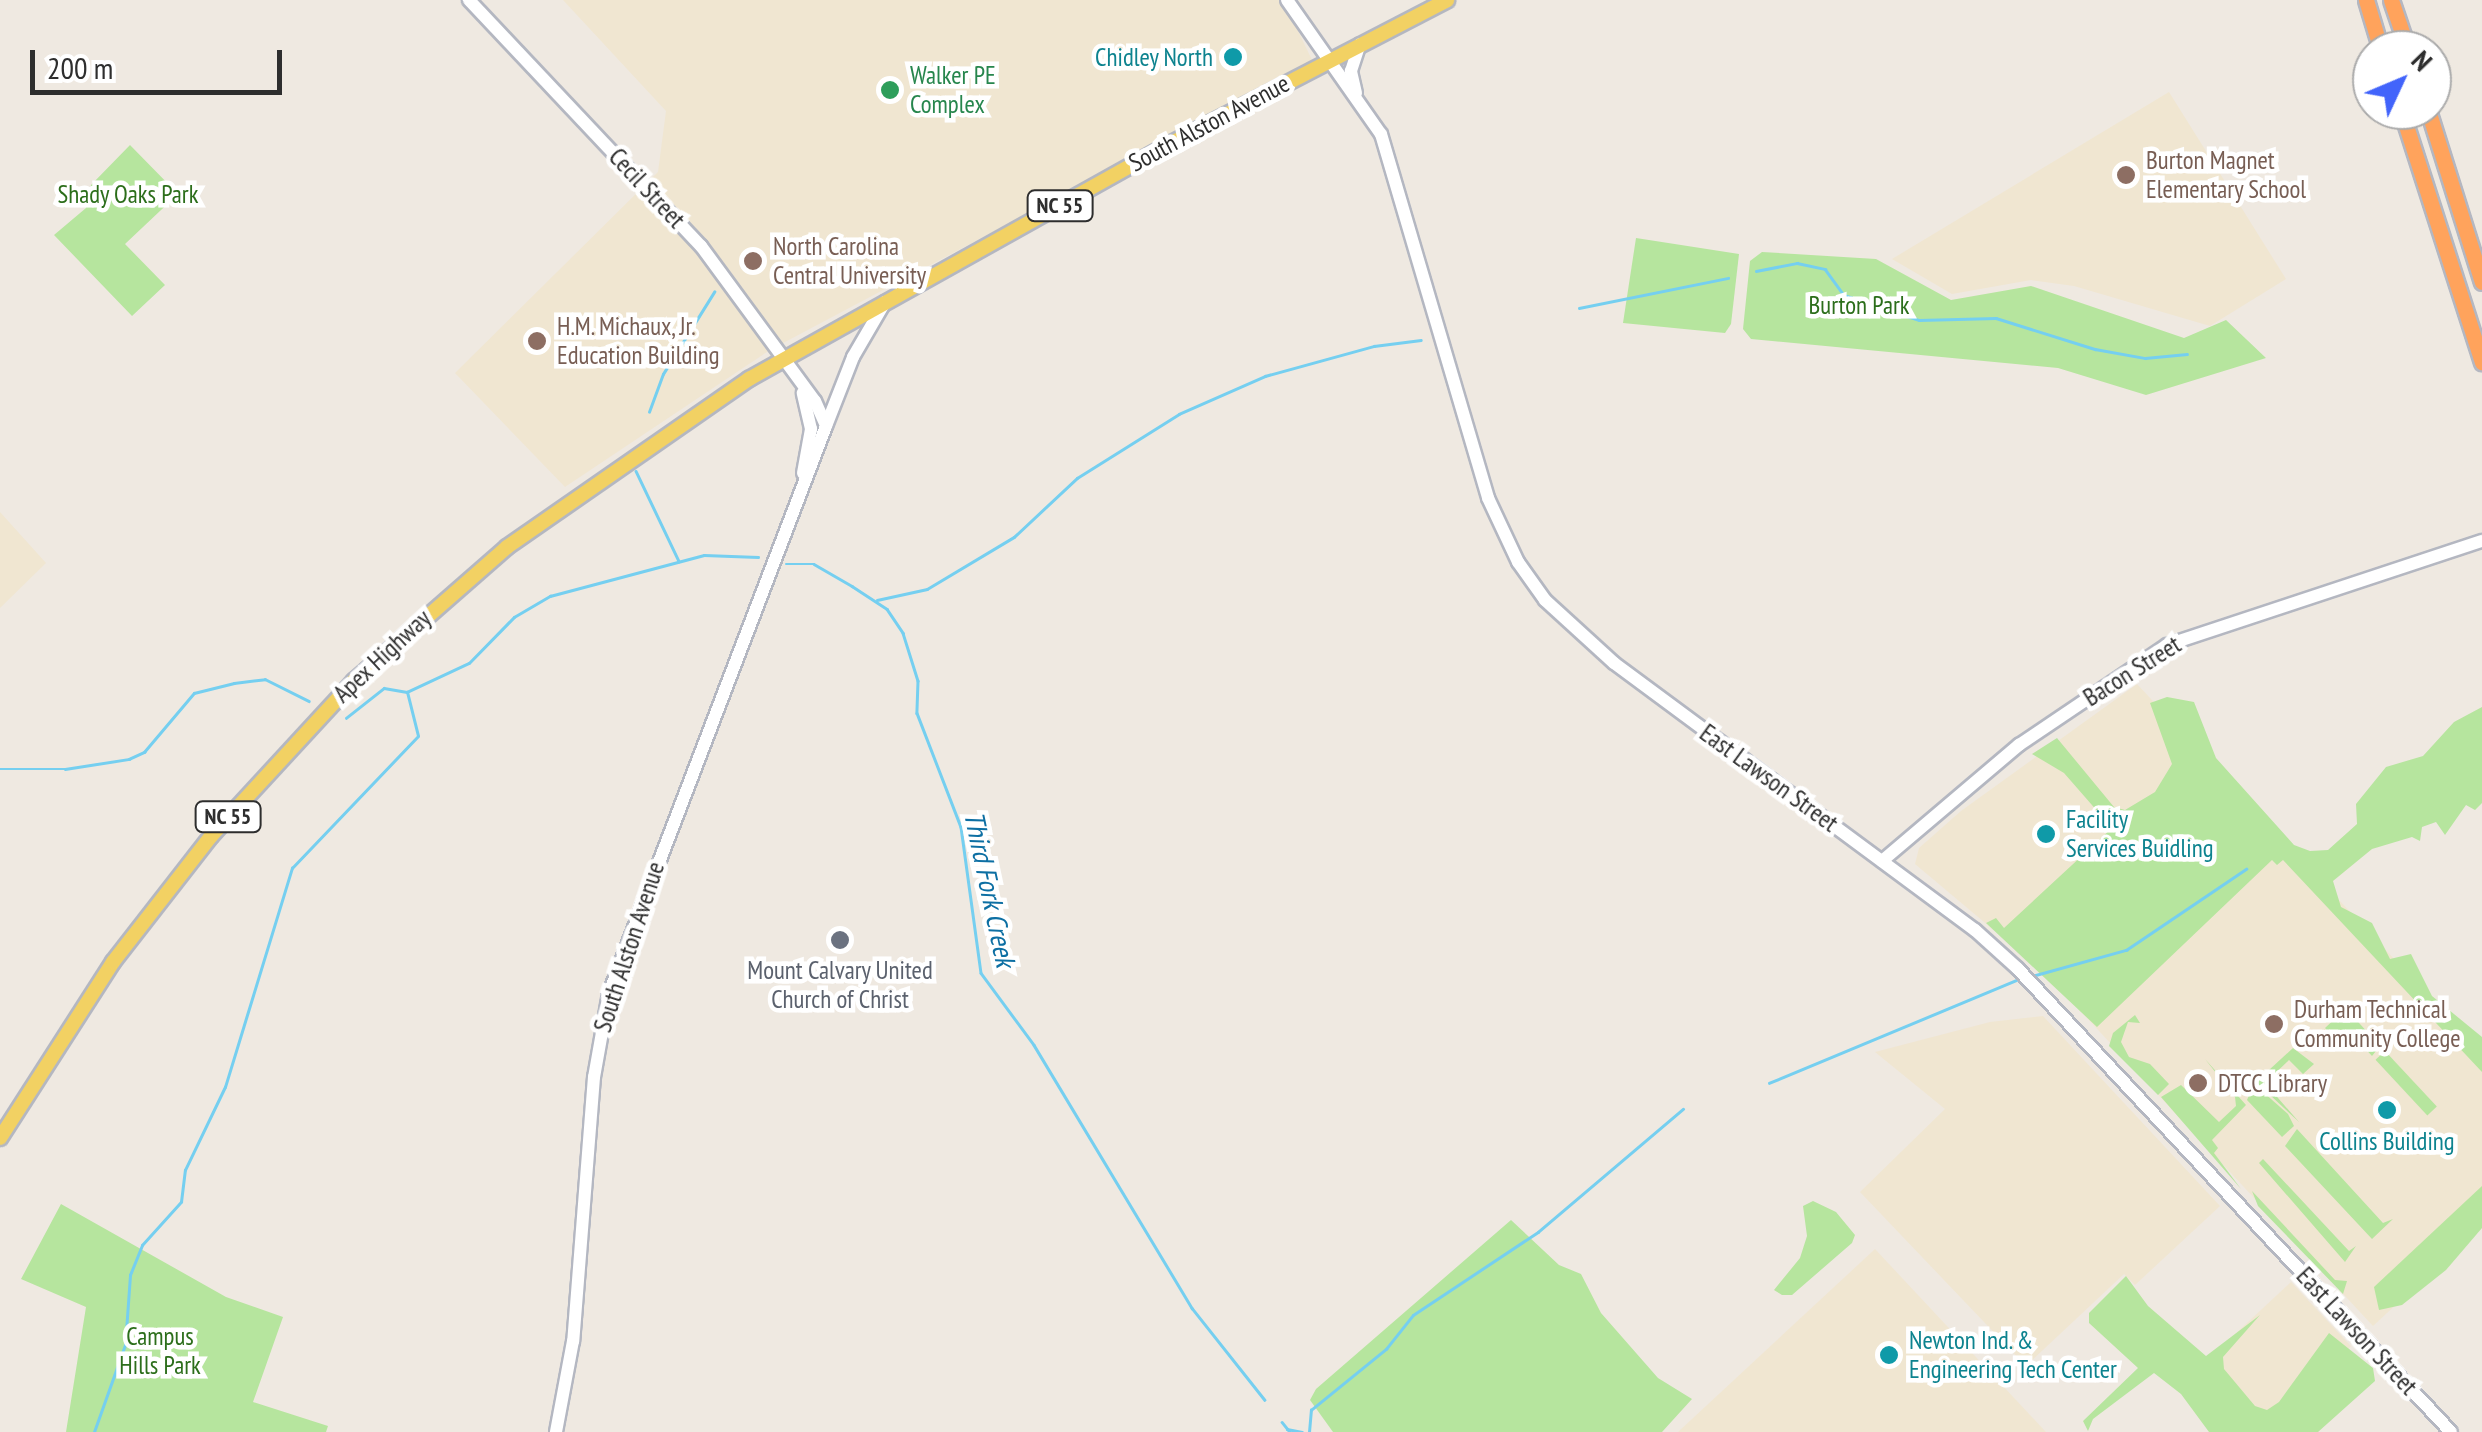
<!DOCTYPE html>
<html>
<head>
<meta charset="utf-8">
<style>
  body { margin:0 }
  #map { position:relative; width:2482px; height:1432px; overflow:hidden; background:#efe9e1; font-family:"PT Sans Narrow",sans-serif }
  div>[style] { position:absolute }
  .education>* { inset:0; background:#f0e6d1; transform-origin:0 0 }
  .green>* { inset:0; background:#b6e59e; transform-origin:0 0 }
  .stream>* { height:2.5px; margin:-1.25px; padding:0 1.25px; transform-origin:1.25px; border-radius:1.25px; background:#75cff0 }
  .roads { filter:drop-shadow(2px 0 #b4b7c1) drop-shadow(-2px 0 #b4b7c1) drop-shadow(0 2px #b4b7c1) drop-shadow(0 -2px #b4b7c1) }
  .secondary>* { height:12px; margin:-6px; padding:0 6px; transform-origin:6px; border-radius:6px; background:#fff }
  .primary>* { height:14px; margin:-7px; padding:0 7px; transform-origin:7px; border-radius:7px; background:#f2d163 }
  .highway>* { height:15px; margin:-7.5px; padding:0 7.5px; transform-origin:7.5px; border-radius:7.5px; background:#ffa35c }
  .dots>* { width:28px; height:28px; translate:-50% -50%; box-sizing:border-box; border:5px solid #fff; border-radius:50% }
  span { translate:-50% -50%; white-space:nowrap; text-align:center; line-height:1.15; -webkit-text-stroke:9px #fff; paint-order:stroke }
  .shield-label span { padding:2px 8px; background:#fff; border:2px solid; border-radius:8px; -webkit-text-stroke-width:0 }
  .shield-label { font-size:22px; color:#2e2e2e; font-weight:700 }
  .culture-label { font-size:25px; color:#0d838f }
  .right { translate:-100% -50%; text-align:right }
  .left { translate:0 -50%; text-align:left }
  .leisure-label { font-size:25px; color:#27864d }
  .street-label { font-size:25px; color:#2e2e2e }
  .education-label { font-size:25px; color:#785e54 }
  .park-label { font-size:25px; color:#2c6e1b }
  .worship-label { font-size:25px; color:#5b616d }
  .water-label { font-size:28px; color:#0d6fa3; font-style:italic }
  .north { position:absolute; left:2352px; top:30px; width:100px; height:100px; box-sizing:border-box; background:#fff; border:2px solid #ababab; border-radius:50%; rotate:46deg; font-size:28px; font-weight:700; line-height:40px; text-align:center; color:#2e2e2e }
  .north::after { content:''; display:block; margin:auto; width:35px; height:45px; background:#4264fb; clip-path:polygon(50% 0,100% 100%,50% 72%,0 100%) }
  .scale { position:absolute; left:30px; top:50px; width:252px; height:45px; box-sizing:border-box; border:5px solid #2e2e2e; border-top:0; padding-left:12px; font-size:30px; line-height:35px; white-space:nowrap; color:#2e2e2e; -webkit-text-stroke:8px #fff; paint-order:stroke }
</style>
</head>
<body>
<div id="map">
  <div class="education">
    <div style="clip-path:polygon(563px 0,1283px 0,1313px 62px,770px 350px,565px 487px,455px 373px,658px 172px,666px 111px)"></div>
    <div style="clip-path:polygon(2169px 92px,2286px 279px,2210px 326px,2074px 286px,2031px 280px,1952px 294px,1892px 259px)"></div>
    <div style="clip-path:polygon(0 512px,46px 563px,0 608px)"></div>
    <div style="clip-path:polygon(2137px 684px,2482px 1053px,2482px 1225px,2373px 1326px,2047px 975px,1915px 864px,1919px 848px,1961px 811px)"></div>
    <div style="clip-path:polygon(2043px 1016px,2220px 1206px,2135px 1285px,2124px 1274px,2026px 1366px,1860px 1192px,1945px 1109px,1875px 1052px,1990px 1022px)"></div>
    <div style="clip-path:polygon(1875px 1249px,2046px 1432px,1678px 1432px)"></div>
    <div style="left:2291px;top:1282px;width:88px;height:116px;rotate:47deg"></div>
  </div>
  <div class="green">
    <div style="clip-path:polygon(130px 145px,178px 194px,125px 244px,165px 285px,132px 316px,54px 235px,86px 208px,91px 185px)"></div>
    <div style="clip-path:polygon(1636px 238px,1739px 254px,1731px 324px,1725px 333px,1623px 323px)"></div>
    <div style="clip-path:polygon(1762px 252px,1876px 259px,1951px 300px,2031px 286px,2184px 338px,2226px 320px,2266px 358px,2146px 395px,2058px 368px,1751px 339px,1743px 329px,1750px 261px)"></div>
    <div style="clip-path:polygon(2167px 697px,2194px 702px,2216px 758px,2294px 845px,2310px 851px,2328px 850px,2357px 824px,2356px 804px,2386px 767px,2423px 756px,2454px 722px,2482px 707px,2482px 803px,2475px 810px,2466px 805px,2445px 835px,2436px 822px,2422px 827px,2420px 841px,2412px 837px,2372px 849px,2333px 881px,2341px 907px,2372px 923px,2390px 959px,2411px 954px,2432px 996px,2482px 1037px,2482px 1072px,2283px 860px,2277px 865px,2272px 860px,2097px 1027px,1986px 923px,1996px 918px,2004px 928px,2112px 828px,2064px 773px,2032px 754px,2057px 738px,2114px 807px,2125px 810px,2155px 792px,2172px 764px,2150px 703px)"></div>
    <div style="clip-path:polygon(2340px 1002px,2380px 1046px,2372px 1056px,2349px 1031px,2337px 1041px,2325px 1028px,2342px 1012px)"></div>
    <div style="clip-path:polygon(2135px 1015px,2140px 1023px,2128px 1022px,2121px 1042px,2129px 1057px,2150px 1064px,2169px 1084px,2158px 1095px,2109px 1046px,2113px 1033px)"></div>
    <div style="clip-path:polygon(2293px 1048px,2314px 1064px,2303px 1074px,2289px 1060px,2265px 1083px,2299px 1122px,2256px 1082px)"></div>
    <div style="left:2385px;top:1051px;width:76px;height:13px;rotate:47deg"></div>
    <div style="clip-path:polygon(2205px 1059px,2246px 1105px,2212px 1140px,2218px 1148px,2214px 1153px,2241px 1189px,2161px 1097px,2181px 1085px,2219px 1122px,2236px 1106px,2235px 1097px)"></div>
    <div style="clip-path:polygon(2254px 1084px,2288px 1114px,2294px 1126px,2282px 1137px,2247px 1100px)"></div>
    <div style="clip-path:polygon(2297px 1129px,2383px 1223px,2393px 1219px,2372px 1239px,2285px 1146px)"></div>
    <div style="clip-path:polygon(2263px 1159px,2349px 1251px,2356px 1246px,2345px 1262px,2259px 1163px)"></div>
    <div style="clip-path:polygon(2482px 1186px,2482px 1228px,2446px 1270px,2402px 1305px,2379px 1310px,2374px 1287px)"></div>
    <div style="clip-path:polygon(2252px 1191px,2335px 1280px,2347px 1281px,2343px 1294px,2258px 1206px)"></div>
    <div style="clip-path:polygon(1813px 1201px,1836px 1212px,1855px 1235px,1852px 1243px,1792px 1295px,1782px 1295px,1774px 1290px,1800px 1258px,1807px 1236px,1803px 1206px)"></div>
    <div style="clip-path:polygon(61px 1204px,226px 1297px,283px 1317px,253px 1402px,328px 1426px,326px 1432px,66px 1432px,86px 1307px,21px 1279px)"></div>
    <div style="clip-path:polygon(1511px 1220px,1559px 1265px,1581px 1274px,1601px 1313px,1658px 1378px,1692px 1399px,1662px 1432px,1333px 1432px,1310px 1400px,1316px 1389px)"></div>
    <div style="clip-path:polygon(2126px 1276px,2148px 1306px,2206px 1356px,2260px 1315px,2223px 1357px,2224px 1369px,2255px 1406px,2267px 1410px,2279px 1402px,2329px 1333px,2373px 1368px,2375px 1381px,2318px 1432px,2209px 1432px,2181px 1394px,2154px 1373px,2093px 1419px,2088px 1431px,2083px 1421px,2138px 1368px,2089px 1323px,2089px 1313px)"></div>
  </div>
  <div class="stream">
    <div style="left:1756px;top:271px;width:42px;rotate:-11deg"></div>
    <div style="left:1797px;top:263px;width:29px;rotate:12deg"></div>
    <div style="left:1825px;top:269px;width:32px;rotate:54deg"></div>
    <div style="left:1844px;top:295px;width:79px;rotate:18.4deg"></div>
    <div style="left:1919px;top:320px;width:77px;rotate:-1.5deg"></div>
    <div style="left:1996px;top:318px;width:104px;rotate:17.4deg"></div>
    <div style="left:2095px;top:349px;width:51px;rotate:10.2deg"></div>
    <div style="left:2145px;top:358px;width:42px;rotate:-5.4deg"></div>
    <div style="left:1579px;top:308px;width:152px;rotate:-11.4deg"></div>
    <div style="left:649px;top:412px;width:40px;rotate:-69.8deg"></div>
    <div style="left:663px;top:374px;width:97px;rotate:-58.1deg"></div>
    <div style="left:636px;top:471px;width:100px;rotate:64.5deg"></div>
    <div style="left:786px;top:564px;width:28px"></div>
    <div style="left:814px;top:564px;width:44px;rotate:30.1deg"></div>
    <div style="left:852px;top:586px;width:42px;rotate:33.3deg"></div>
    <div style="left:887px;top:609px;width:29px;rotate:56deg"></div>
    <div style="left:903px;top:633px;width:50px;rotate:72.6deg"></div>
    <div style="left:918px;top:681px;width:32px;rotate:92deg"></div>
    <div style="left:917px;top:713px;width:122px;rotate:68.9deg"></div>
    <div style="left:961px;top:827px;width:147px;rotate:82.2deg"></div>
    <div style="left:981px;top:973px;width:89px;rotate:53.6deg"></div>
    <div style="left:1034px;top:1045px;width:307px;rotate:59deg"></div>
    <div style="left:1192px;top:1308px;width:117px;rotate:51.6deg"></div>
    <div style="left:877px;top:600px;width:51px;rotate:-12.4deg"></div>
    <div style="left:927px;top:589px;width:101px;rotate:-30.9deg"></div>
    <div style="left:1014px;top:537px;width:86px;rotate:-43.1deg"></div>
    <div style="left:1077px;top:478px;width:120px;rotate:-32.1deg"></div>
    <div style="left:1179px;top:414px;width:94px;rotate:-23.8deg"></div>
    <div style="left:1265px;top:376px;width:113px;rotate:-15.4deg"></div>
    <div style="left:1374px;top:346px;width:47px;rotate:-7.3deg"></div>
    <div style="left:346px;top:718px;width:48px;rotate:-38.3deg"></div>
    <div style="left:384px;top:688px;width:23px;rotate:10deg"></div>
    <div style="left:407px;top:692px;width:68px;rotate:-25.1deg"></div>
    <div style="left:469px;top:663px;width:64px;rotate:-45.6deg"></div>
    <div style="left:514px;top:617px;width:42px;rotate:-30.3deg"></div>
    <div style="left:550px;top:596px;width:159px;rotate:-14.9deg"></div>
    <div style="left:704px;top:555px;width:54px;rotate:2.1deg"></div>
    <div style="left:0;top:769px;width:65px"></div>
    <div style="left:65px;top:769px;width:65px;rotate:-8.9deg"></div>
    <div style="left:129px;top:759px;width:17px;rotate:-25deg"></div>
    <div style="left:144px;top:752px;width:77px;rotate:-49.7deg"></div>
    <div style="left:194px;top:693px;width:41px;rotate:-14deg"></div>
    <div style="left:234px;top:683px;width:31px;rotate:-7deg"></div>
    <div style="left:265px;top:679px;width:49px;rotate:26.6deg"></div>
    <div style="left:2032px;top:976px;width:98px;rotate:-15.5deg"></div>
    <div style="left:2126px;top:950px;width:145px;rotate:-34deg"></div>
    <div style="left:1769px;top:1083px;width:271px;rotate:-22.6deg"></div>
    <div style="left:1282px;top:1422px;width:13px;rotate:51deg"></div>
    <div style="left:1287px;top:1429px;width:15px;rotate:11deg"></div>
    <div style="left:94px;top:1432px;width:92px;rotate:-70.4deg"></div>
    <div style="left:125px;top:1345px;width:70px;rotate:-85.9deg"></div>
    <div style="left:130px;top:1275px;width:32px;rotate:-68deg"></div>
    <div style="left:142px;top:1245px;width:58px;rotate:-47.8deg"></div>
    <div style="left:181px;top:1202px;width:32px;rotate:-83deg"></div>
    <div style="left:185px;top:1170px;width:92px;rotate:-64.3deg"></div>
    <div style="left:225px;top:1087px;width:229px;rotate:-73deg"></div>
    <div style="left:292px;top:868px;width:182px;rotate:-46.3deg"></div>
    <div style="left:418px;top:736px;width:45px;rotate:-104deg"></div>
    <div style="left:1309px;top:1432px;width:22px;rotate:-85deg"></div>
    <div style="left:1311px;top:1410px;width:97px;rotate:-39.1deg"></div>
    <div style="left:1386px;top:1349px;width:43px;rotate:-51.5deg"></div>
    <div style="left:1413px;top:1315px;width:150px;rotate:-33.6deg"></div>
    <div style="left:1538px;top:1232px;width:190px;rotate:-40.3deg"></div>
  </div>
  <div class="roads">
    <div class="secondary">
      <div style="left:469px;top:0;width:338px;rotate:46.7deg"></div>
      <div style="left:701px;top:246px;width:192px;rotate:53.7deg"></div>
      <div style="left:815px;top:401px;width:27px;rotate:66deg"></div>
      <div style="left:826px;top:426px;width:607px;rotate:110.94deg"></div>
      <div style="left:609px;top:993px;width:85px;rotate:100.1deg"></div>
      <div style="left:594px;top:1077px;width:265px;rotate:94.5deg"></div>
      <div style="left:573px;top:1341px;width:93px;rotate:100.6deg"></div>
      <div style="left:1287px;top:0;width:164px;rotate:55deg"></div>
      <div style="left:1381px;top:134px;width:379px;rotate:73.6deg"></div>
      <div style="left:1488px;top:498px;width:71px;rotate:64.9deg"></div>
      <div style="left:1518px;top:562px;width:47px;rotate:54.6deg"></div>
      <div style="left:1545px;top:600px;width:93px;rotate:42.4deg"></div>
      <div style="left:1614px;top:663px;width:449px;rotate:36.5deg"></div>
      <div style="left:1975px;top:930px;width:57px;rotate:42.1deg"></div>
      <div style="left:2017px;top:968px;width:635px;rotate:46.91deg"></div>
      <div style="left:1356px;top:93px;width:23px;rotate:-103deg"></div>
      <div style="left:1351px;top:71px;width:28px;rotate:-72deg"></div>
      <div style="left:826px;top:426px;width:74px;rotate:-68.6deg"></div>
      <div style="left:853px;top:357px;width:64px;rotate:-59.8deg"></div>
      <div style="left:803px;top:473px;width:45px;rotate:-79.7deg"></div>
      <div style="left:811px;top:429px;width:37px;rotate:-103deg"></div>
      <div style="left:1882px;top:861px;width:180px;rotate:-40.3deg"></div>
      <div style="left:2019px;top:745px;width:179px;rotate:-34deg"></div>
      <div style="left:2167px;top:645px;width:332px;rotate:-18.3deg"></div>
    </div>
    <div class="primary">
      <div style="left:0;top:1138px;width:209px;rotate:-57.3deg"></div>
      <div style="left:113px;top:962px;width:160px;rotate:-52.1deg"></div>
      <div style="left:211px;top:836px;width:211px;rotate:-47.3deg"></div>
      <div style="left:354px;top:681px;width:203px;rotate:-41.2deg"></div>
      <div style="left:507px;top:547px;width:295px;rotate:-34.8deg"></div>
      <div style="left:749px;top:379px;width:475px;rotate:-29.2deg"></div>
      <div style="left:1164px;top:147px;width:319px;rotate:-27.4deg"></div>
    </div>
    <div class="highway">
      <div style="left:2366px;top:0;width:52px;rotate:73.3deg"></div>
      <div style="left:2391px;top:0;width:53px;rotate:71.2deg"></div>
      <div style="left:2401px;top:110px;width:265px;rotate:72.2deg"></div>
      <div style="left:2428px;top:110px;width:180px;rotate:72.6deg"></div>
    </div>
  </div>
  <div class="dots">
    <div style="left:1233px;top:57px;background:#0f9aa8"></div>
    <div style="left:890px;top:90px;background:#2e9e5b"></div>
    <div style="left:2126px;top:175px;background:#8d6e63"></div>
    <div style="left:753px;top:261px;background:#8d6e63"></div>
    <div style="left:537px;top:341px;background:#8d6e63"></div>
    <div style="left:2046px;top:834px;background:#0f9aa8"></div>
    <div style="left:840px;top:940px;background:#6b7280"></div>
    <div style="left:2274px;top:1024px;background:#8d6e63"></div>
    <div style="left:2198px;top:1083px;background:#8d6e63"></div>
    <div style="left:2387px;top:1110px;background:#0f9aa8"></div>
    <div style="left:1889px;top:1355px;background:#0f9aa8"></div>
  </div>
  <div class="shield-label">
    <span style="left:1060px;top:206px">NC 55</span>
    <span style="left:228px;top:817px">NC 55</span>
  </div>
  <div class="culture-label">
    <span class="right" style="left:1213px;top:57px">Chidley North</span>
    <span class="left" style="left:2066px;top:834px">Facility<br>Services Buidling</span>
    <span style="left:2387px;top:1141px">Collins Building</span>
    <span class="left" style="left:1909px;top:1355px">Newton Ind. &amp;<br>Engineering Tech Center</span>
  </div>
  <div class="leisure-label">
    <span class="left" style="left:910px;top:90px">Walker PE<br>Complex</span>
  </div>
  <div class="street-label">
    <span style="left:1209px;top:123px;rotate:-28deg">South Alston Avenue</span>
    <span style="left:647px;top:188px;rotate:47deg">Cecil Street</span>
    <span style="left:382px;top:656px;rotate:-43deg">Apex Highway</span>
    <span style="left:2132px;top:671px;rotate:-32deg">Bacon Street</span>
    <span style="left:1769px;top:778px;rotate:36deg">East Lawson Street</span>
    <span style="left:629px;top:947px;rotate:-72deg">South Alston Avenue</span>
    <span style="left:2357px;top:1331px;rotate:47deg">East Lawson Street</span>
  </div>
  <div class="education-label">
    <span class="left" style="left:2146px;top:175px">Burton Magnet<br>Elementary School</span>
    <span class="left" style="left:773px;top:261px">North Carolina<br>Central University</span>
    <span class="left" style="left:557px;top:341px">H.M. Michaux, Jr.<br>Education Building</span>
    <span class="left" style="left:2294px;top:1024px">Durham Technical<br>Community College</span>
    <span class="left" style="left:2218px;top:1083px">DTCC Library</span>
  </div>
  <div class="park-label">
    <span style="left:128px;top:194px">Shady Oaks Park</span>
    <span style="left:1859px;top:305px">Burton Park</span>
    <span style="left:160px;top:1351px">Campus<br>Hills Park</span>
  </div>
  <div class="worship-label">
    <span style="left:840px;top:985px">Mount Calvary United<br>Church of Christ</span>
  </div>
  <div class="water-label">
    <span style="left:990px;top:889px;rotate:78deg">Third Fork Creek</span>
  </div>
  <div class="north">N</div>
  <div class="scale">200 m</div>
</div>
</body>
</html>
